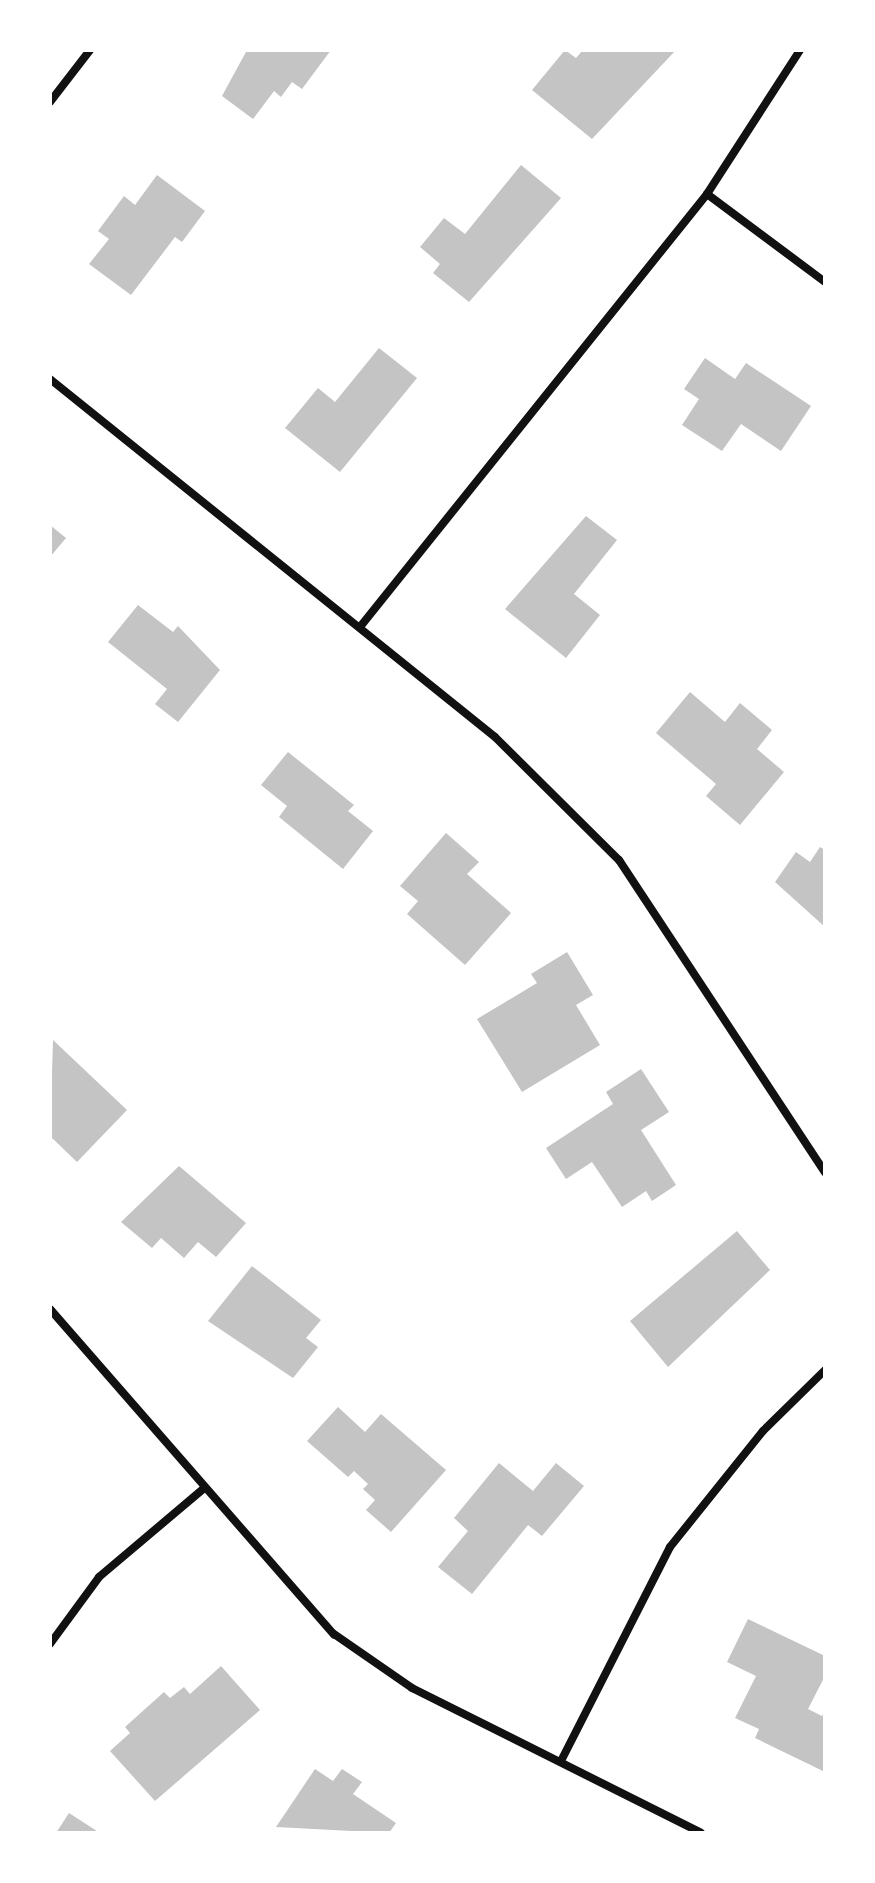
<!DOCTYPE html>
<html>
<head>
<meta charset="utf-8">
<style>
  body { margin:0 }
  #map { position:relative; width:875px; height:1883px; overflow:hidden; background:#fff; font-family:"Playfair Display",serif }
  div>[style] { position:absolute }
  .building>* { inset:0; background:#c4c4c4 }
  .minor>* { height:8px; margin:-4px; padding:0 4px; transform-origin:4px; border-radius:4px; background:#111 }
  span { translate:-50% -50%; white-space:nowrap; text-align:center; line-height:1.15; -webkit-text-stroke:8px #fff; paint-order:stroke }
  .frame { position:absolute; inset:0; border:52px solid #fff; pointer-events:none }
</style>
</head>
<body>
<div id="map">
  <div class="building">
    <div style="clip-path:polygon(247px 50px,331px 50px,302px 89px,292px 82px,281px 97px,274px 91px,253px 119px,222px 96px)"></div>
    <div style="clip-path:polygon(565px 50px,576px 58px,583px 50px,676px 50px,592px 139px,532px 90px)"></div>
    <div style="clip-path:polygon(521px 165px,561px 198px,469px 302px,433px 273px,440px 264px,420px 247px,444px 218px,465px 234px)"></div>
    <div style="clip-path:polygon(157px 175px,205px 211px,182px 242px,175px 237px,131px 295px,89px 264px,109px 239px,98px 231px,124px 196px,135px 205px)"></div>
    <div style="clip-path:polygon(379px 348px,417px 378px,340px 472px,285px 428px,318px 388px,335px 402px)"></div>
    <div style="clip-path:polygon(705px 358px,735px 379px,746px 363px,811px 406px,781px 451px,741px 424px,722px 451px,682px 425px,699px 399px,684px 389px)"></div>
    <div style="clip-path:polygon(586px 516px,617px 540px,574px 594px,600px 615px,566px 658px,505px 609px)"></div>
    <div style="clip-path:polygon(50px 525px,66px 538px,50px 557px)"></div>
    <div style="clip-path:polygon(138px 605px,173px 632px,178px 626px,220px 670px,178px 722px,155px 704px,167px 689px,108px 642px)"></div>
    <div style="clip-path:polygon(690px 692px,725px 722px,740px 703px,772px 730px,757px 749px,784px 772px,740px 825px,706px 796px,716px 784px,656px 733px)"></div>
    <div style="clip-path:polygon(288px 752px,354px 805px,348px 811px,373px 831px,343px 869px,279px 817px,287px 806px,261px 785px)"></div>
    <div style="clip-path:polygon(446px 833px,479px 862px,467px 874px,511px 913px,465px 965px,407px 914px,418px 901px,400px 886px)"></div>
    <div style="clip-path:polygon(820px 847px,825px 850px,825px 927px,775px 882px,796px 852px,810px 862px)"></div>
    <div style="clip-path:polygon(567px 952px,593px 995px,576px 1005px,600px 1045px,522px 1092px,477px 1019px,537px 983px,531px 974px)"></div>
    <div style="clip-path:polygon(53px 1040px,127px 1110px,77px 1162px,50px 1136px)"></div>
    <div style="clip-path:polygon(641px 1069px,669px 1112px,641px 1130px,676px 1185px,652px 1201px,646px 1191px,622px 1207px,592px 1162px,566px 1179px,546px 1148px,613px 1104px,606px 1092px)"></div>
    <div style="clip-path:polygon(179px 1166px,246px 1223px,216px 1257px,198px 1242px,184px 1258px,161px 1238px,152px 1248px,121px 1222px)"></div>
    <div style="clip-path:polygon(737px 1231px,770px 1270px,668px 1367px,630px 1321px)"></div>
    <div style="clip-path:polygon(252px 1266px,321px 1320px,306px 1338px,318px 1347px,293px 1378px,208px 1321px)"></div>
    <div style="clip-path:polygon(338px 1407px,365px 1432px,381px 1414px,446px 1470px,391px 1532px,366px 1510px,375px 1500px,363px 1489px,368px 1484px,354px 1471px,348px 1477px,307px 1441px)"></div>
    <div style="clip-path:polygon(499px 1463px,533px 1491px,556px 1463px,584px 1486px,542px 1536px,528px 1525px,472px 1594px,438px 1567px,468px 1531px,454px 1518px)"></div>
    <div style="clip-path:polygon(748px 1619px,825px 1656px,825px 1676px,808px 1709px,822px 1716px,825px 1711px,825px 1772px,755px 1738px,759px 1729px,735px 1718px,756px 1676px,727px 1662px)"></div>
    <div style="clip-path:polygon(221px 1666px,260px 1710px,155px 1801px,110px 1751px,130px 1733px,125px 1727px,164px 1692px,170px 1698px,184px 1687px,190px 1694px)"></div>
    <div style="clip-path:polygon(315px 1769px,333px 1781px,342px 1769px,362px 1782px,353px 1794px,396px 1823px,389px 1833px,276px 1827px)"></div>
    <div style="clip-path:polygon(69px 1813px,100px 1833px,56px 1833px)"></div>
  </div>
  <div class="minor">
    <div style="left:50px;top:102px;width:66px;rotate:-52.4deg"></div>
    <div style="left:707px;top:194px;width:147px;rotate:36.7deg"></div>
    <div style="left:50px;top:379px;width:571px;rotate:38.82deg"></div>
    <div style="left:495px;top:737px;width:175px;rotate:44.8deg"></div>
    <div style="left:619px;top:860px;width:374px;rotate:56.6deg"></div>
    <div style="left:360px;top:627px;width:555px;rotate:-51.29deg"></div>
    <div style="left:707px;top:194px;width:171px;rotate:-57.1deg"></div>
    <div style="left:50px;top:1309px;width:432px;rotate:48.9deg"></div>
    <div style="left:334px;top:1634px;width:95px;rotate:34.7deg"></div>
    <div style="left:412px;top:1688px;width:323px;rotate:26.6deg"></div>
    <div style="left:50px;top:1644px;width:83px;rotate:-53.8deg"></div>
    <div style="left:99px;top:1577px;width:135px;rotate:-40.2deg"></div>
    <div style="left:561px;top:1761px;width:240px;rotate:-63deg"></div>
    <div style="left:670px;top:1547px;width:149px;rotate:-51.3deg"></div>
    <div style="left:763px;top:1431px;width:87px;rotate:-44.5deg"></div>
  </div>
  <div class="frame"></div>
</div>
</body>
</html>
